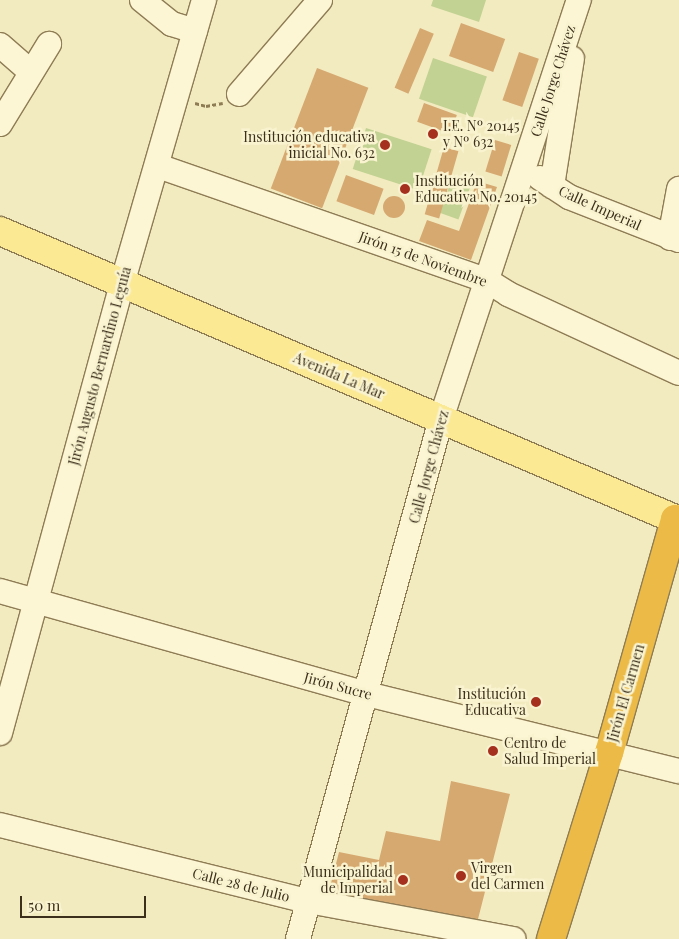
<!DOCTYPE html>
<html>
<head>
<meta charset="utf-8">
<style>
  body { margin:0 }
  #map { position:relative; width:679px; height:939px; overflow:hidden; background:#f3ebc0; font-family:"Playfair Display",serif }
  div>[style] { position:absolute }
  .green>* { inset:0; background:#c2d292; transform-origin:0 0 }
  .building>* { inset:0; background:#d6a971; transform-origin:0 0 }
  .round { border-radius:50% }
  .path>* { height:3px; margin-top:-1.5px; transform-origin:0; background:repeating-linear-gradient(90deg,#8e7c55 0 4px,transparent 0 6.5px) }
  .roads { filter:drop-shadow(1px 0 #8e7c55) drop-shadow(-1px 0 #8e7c55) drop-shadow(0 1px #8e7c55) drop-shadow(0 -1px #8e7c55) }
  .minor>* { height:24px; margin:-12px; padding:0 12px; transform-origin:12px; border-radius:12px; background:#fdf6d4 }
  .major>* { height:28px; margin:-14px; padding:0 14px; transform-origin:14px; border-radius:14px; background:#fbe993 }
  .highway>* { height:28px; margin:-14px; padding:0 14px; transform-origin:14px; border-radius:14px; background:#ecba46 }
  .dots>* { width:14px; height:14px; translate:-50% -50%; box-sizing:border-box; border:2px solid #f9f3d0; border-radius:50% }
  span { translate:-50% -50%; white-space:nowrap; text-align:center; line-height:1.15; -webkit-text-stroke:5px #f9f3d0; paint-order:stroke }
  .street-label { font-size:14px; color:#3c301c }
  .poi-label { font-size:14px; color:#3c301c }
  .left { translate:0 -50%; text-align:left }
  .right { translate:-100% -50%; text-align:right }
  .scale { position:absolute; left:20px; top:896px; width:126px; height:22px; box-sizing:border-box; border:2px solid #3c301c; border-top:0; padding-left:6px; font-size:15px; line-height:18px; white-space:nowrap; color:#3c301c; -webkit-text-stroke:4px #f9f3d0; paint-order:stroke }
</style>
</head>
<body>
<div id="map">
  <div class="green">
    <div style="clip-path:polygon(433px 0,486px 0,479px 22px,431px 6px)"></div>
    <div style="left:433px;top:58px;width:57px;height:43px;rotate:19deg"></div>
    <div style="left:366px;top:128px;width:69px;height:43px;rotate:18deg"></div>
    <div style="left:453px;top:176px;width:20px;height:39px;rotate:20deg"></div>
  </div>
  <div class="building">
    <div style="left:461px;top:23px;width:47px;height:35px;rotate:20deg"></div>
    <div style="left:420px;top:28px;width:15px;height:65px;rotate:23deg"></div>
    <div style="left:519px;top:52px;width:21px;height:51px;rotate:19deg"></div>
    <div style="left:317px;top:68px;width:55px;height:129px;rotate:21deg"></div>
    <div style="left:424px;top:103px;width:35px;height:20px;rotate:20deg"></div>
    <div style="left:495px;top:140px;width:17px;height:33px;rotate:17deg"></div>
    <div style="left:444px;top:147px;width:15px;height:70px;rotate:16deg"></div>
    <div style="left:346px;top:175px;width:40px;height:28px;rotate:20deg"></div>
    <div style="clip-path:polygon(477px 181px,497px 187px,471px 260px,419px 241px,427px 220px,459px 231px)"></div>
    <div class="round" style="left:383px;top:196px;width:22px;height:22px"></div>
    <div style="clip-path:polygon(451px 781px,510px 794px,477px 923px,329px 891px,339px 852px,379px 860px,386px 831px,440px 841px)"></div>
  </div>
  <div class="path">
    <div style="left:195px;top:103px;width:11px;rotate:15deg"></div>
    <div style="left:206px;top:106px;width:17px;rotate:-10deg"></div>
  </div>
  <div class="roads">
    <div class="minor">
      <div style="left:142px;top:0;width:38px;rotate:39deg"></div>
      <div style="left:172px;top:24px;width:24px;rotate:17deg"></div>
      <div style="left:0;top:45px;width:41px;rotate:41.1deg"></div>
      <div style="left:239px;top:94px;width:124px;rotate:-49.2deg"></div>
      <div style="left:0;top:124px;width:94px;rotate:-58.5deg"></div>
      <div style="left:158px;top:166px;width:347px;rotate:19.2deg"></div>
      <div style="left:486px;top:280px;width:26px;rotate:32deg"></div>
      <div style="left:508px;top:294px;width:188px;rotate:24.8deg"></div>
      <div style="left:540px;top:178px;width:35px;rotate:33deg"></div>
      <div style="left:569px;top:197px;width:118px;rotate:21.4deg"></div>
      <div style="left:552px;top:186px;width:129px;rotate:-81.1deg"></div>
      <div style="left:670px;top:238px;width:50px;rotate:-79.6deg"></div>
      <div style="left:0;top:591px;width:381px;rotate:15.7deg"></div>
      <div style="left:367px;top:694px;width:321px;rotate:13.9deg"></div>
      <div style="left:0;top:733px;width:465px;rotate:-74.8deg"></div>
      <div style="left:122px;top:284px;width:296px;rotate:-73.9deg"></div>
      <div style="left:0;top:825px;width:317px;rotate:13.9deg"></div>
      <div style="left:308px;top:901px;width:209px;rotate:10.5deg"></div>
      <div style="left:298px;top:939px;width:539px;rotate:-74.62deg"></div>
      <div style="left:441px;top:419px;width:441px;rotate:-71.8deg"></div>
    </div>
    <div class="major">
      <div style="left:0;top:231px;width:734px;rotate:23.11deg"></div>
    </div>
    <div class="highway">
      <div style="left:551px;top:939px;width:195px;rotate:-72.7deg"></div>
      <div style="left:609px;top:753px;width:243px;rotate:-74.2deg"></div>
      <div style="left:675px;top:519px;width:4px;rotate:27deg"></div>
    </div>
  </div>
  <div class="dots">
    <div style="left:433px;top:134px;background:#a5301e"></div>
    <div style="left:385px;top:145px;background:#a5301e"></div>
    <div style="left:405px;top:189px;background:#a5301e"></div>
    <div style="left:536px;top:702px;background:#a5301e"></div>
    <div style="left:493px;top:751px;background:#a5301e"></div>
    <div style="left:461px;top:876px;background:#a5301e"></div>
    <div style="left:403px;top:880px;background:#a5301e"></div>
  </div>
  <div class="street-label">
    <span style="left:553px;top:81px;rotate:-72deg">Calle Jorge Chávez</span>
    <span style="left:600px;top:208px;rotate:24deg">Calle Imperial</span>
    <span style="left:423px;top:259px;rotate:20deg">Jirón 15 de Noviembre</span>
    <span style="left:100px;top:366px;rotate:-75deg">Jirón Augusto Bernardino Leguía</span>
    <span style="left:339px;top:376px;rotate:23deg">Avenida La Mar</span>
    <span style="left:429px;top:467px;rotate:-75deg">Calle Jorge Chávez</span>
    <span style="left:338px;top:686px;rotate:15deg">Jirón Sucre</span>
    <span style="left:626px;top:693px;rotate:-74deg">Jirón El Carmen</span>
    <span style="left:241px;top:885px;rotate:14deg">Calle 28 de Julio</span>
  </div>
  <div class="poi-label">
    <span class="left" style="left:443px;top:134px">I.E. Nº 20145<br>y Nº 632</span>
    <span class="right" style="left:375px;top:145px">Institución educativa<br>inicial No. 632</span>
    <span class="left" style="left:415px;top:189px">Institución<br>Educativa No. 20145</span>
    <span class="right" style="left:526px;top:702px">Institución<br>Educativa</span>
    <span class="left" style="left:504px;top:751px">Centro de<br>Salud Imperial</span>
    <span class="left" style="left:471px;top:876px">Virgen<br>del Carmen</span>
    <span class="right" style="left:393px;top:880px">Municipalidad<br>de Imperial</span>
  </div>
  <div class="scale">50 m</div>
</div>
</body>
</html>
